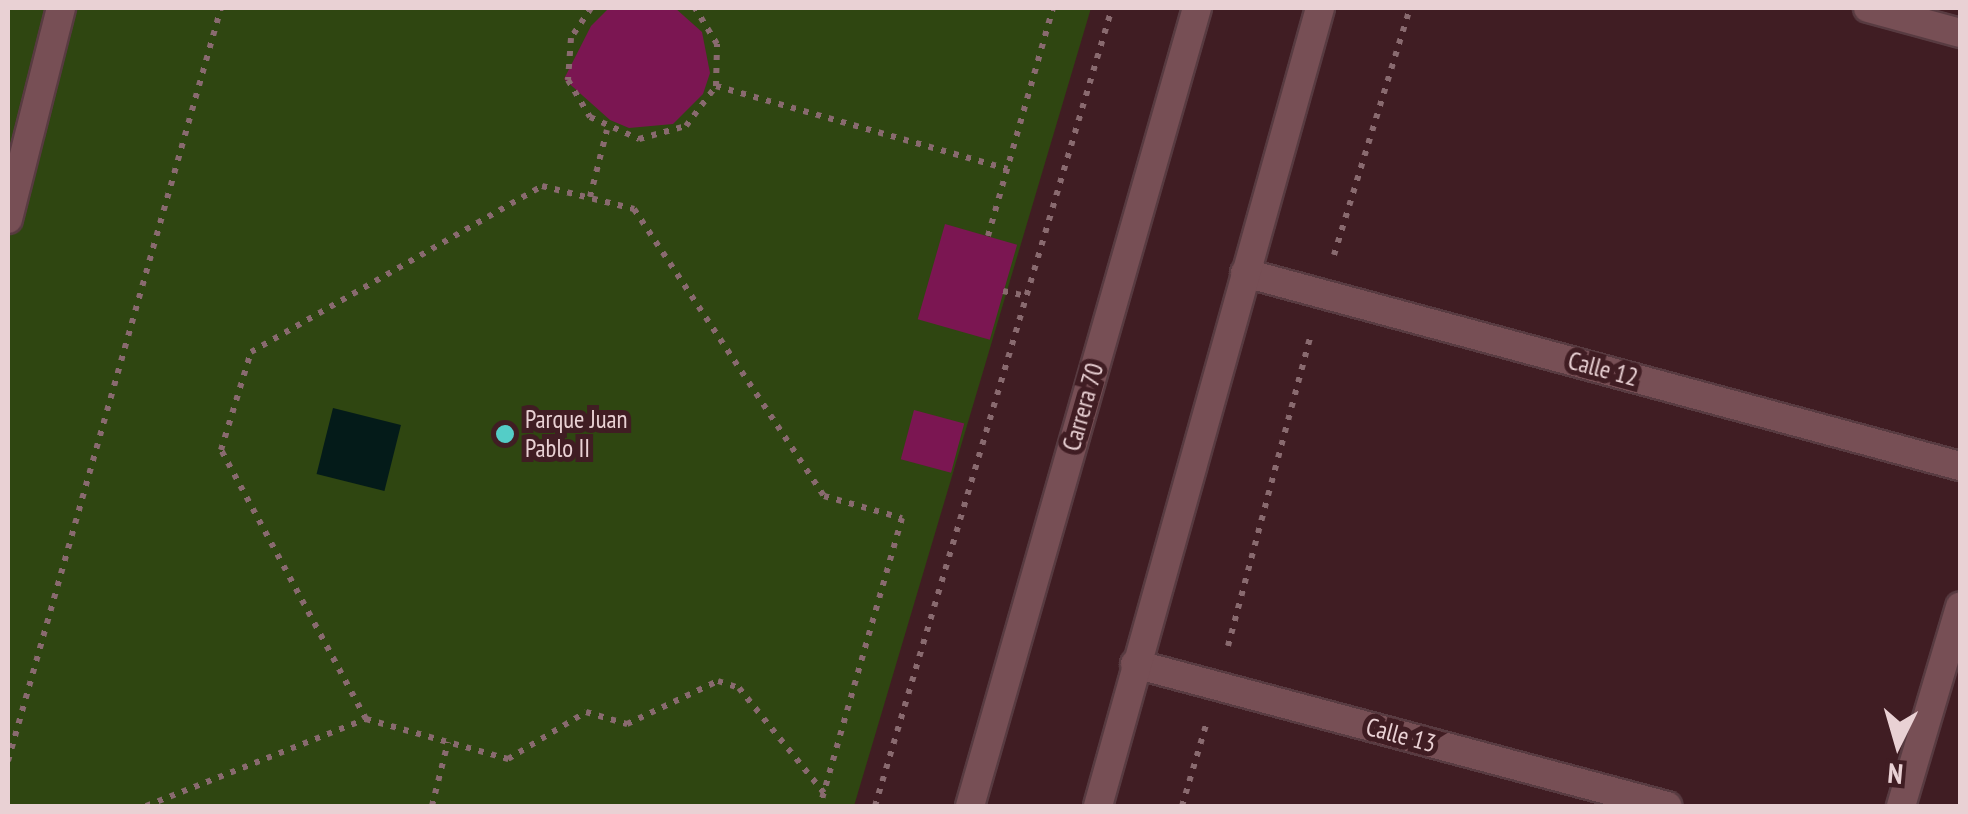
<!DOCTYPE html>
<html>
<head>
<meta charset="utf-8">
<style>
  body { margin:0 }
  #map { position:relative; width:1968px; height:814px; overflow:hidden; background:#401d23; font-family:"PT Sans Narrow",sans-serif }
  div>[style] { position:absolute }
  .green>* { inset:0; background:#2f4611 }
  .water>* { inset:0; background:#041b19; transform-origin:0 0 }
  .building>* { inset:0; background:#7b1652; transform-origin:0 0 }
  .path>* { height:6px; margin-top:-3px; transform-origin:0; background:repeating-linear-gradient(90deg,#896a6f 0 5px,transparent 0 13px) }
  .roads { filter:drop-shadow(2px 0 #583b41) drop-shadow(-2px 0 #583b41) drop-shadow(0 2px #583b41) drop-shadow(0 -2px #583b41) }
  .service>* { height:28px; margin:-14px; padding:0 14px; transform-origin:14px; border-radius:14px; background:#774f55 }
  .minor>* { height:28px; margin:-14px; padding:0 14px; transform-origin:14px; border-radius:14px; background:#774f55 }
  .secondary>* { height:28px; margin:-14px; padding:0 14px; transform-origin:14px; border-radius:14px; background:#774f55 }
  .dots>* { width:28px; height:28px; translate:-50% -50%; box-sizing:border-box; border:5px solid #401d23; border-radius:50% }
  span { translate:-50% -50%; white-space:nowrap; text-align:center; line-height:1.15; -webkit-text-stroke:10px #401d23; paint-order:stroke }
  .street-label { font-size:25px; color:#e9d1d4 }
  .poi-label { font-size:25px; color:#e9d1d4 }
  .left { translate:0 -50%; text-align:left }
  .frame { position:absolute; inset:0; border:10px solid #e9d1d4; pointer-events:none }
  .north { position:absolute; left:1848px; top:694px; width:100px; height:100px; -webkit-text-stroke:8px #401d23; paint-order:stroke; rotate:185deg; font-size:28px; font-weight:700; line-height:40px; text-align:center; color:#e9d1d4 }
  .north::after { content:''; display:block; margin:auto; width:35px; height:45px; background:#e9d1d4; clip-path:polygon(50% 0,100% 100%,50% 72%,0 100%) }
</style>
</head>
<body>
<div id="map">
  <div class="green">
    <div style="clip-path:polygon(8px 8px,1091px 8px,854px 806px,8px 806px)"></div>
  </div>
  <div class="water">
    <div style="left:333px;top:408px;width:70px;height:68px;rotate:14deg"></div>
  </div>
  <div class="building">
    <div style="clip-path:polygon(609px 8px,675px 8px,702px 32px,710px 73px,703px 94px,673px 124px,629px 128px,610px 120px,564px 79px,591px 26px)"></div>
    <div style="left:945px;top:224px;width:75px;height:99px;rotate:16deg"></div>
    <div style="left:914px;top:410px;width:52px;height:51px;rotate:15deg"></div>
  </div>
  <div class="path">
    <div style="left:591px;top:8px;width:36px;rotate:124deg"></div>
    <div style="left:571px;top:38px;width:42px;rotate:94.1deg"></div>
    <div style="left:568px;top:80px;width:43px;rotate:59.3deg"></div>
    <div style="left:590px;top:117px;width:54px;rotate:24.2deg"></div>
    <div style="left:639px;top:139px;width:49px;rotate:-15.5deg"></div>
    <div style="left:686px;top:126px;width:50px;rotate:-53.1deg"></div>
    <div style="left:716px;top:86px;width:42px;rotate:-88.6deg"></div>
    <div style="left:717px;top:44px;width:42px;rotate:-121.4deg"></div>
    <div style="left:716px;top:86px;width:303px;rotate:15.9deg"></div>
    <div style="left:590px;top:197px;width:69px;rotate:-75.8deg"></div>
    <div style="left:988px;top:236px;width:237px;rotate:-74.1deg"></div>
    <div style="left:1334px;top:255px;width:258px;rotate:-72.9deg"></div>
    <div style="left:1003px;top:291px;width:24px;rotate:12deg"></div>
    <div style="left:1228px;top:646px;width:323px;rotate:-75.1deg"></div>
    <div style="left:366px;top:719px;width:306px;rotate:-118.3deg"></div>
    <div style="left:221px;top:450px;width:102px;rotate:-73deg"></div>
    <div style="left:251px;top:352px;width:335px;rotate:-29.7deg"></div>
    <div style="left:542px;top:186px;width:95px;rotate:14deg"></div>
    <div style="left:634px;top:209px;width:344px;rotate:56.5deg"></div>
    <div style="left:824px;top:496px;width:81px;rotate:15.8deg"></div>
    <div style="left:902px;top:518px;width:299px;rotate:105.9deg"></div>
    <div style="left:8px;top:761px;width:783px;rotate:-74.21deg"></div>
    <div style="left:146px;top:806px;width:237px;rotate:-21.6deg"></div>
    <div style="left:366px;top:719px;width:148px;rotate:15.7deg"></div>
    <div style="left:508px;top:759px;width:91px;rotate:-31.1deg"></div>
    <div style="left:586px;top:712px;width:43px;rotate:16.3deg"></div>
    <div style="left:627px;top:724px;width:101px;rotate:-25.3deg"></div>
    <div style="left:718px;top:681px;width:22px;rotate:18deg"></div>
    <div style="left:739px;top:688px;width:135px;rotate:51deg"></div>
    <div style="left:432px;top:806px;width:66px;rotate:-76deg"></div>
    <div style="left:875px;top:806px;width:832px;rotate:-73.46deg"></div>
    <div style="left:1182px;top:806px;width:84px;rotate:-73.5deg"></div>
  </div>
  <div class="roads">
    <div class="service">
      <div style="left:8px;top:219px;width:218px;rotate:-75.9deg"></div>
    </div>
    <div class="minor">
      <div style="left:1868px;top:8px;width:95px;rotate:15.2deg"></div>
      <div style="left:1245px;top:273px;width:741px;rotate:15.11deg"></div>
      <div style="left:1135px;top:664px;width:551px;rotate:14.94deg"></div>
      <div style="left:1901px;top:806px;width:208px;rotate:-73.5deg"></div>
    </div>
    <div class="secondary">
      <div style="left:970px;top:806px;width:830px;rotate:-74.12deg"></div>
      <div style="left:1098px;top:806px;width:828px;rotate:-74.45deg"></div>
    </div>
  </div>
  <div class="dots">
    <div style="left:505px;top:434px;background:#54cdc7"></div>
  </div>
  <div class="street-label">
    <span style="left:1603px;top:369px;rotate:15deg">Calle 12</span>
    <span style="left:1083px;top:407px;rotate:-74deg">Carrera 70</span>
    <span style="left:1401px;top:735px;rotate:15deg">Calle 13</span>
  </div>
  <div class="poi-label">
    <span class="left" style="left:525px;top:434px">Parque Juan<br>Pablo II</span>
  </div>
  <div class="frame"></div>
  <div class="north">N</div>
</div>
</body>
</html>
